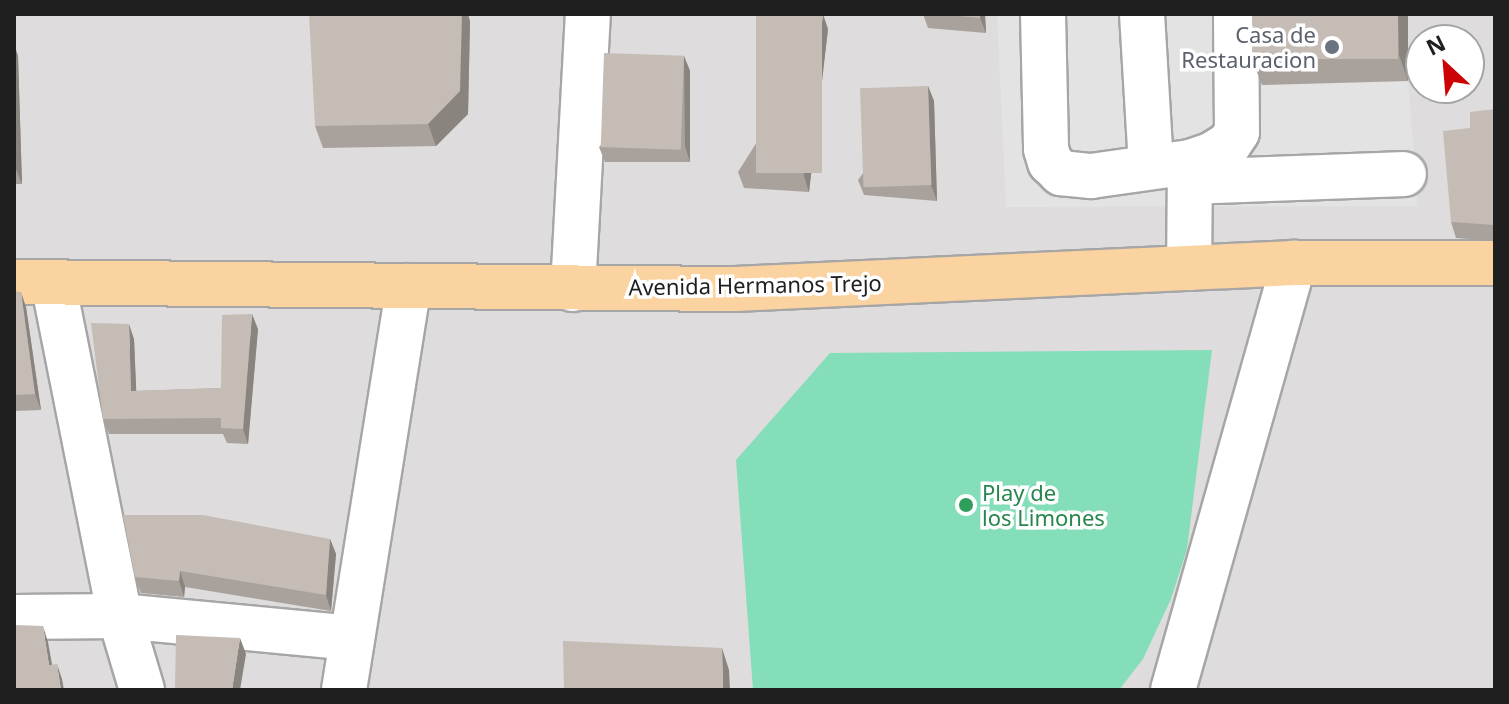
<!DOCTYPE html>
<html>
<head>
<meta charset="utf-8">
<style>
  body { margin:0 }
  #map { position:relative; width:1509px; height:704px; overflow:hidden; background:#f0ede6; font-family:"Noto Sans",sans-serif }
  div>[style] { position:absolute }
  .residential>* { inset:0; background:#dedcdc }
  .pitch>* { inset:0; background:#85deba }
  .parking>* { inset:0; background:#e3e3e3 }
  .roads { filter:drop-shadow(2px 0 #a6a6a6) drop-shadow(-2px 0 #a6a6a6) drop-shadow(0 2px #a6a6a6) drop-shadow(0 -2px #a6a6a6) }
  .minor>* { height:44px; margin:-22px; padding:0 22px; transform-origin:22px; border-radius:22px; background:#fff }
  .major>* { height:44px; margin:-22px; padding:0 22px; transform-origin:22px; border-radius:22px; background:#fbd3a0 }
  .wall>* { inset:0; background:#a9a29c }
  .shaded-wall>* { inset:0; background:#8a847f }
  .building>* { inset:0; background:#c5bcb5; transform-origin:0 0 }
  .dots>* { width:22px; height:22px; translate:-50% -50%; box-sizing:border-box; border:4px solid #fff; border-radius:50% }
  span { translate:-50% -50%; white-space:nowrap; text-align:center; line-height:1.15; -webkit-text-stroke:7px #fff; paint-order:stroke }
  .worship-label { font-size:22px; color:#5b616d }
  .right { translate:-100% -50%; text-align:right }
  .street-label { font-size:22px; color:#1f1f1f }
  .leisure-label { font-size:22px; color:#27864d }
  .left { translate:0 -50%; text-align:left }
  .frame { position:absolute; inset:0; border:16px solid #1f1f1f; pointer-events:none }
  .north { position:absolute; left:1405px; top:24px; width:80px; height:80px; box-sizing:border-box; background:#fff; border:2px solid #a5a5a5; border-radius:50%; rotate:334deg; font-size:22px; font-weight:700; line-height:32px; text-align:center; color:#1f1f1f }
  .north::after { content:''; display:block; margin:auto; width:28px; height:36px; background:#cd0204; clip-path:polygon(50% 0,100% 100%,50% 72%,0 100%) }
</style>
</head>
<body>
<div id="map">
  <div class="residential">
    <div style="clip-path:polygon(evenodd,14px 14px,1495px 14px,1495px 690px,14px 690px,14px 14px,1421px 40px,1469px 40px,1469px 88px,1421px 88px,1421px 40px)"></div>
  </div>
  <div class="pitch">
    <div style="clip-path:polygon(1212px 350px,1187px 549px,1171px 599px,1143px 659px,1119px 690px,753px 690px,736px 460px,830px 353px)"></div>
  </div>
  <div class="parking">
    <div style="clip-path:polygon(997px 14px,1255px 14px,1259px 85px,1408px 81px,1418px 206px,1006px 207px)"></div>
  </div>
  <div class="roads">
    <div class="minor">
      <div style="left:1043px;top:14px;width:135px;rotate:88.7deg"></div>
      <div style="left:1046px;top:149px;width:14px;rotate:73deg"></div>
      <div style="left:1050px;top:162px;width:16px;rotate:45deg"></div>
      <div style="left:1061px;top:173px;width:30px;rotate:6deg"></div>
      <div style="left:1091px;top:176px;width:100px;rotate:-8deg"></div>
      <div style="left:1190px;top:162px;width:106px;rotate:90.5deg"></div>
      <div style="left:1142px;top:14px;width:152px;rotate:86.6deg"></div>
      <div style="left:1190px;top:162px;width:24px;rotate:-19deg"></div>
      <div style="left:1213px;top:154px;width:19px;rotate:-32deg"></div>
      <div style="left:1229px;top:144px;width:14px;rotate:-56deg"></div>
      <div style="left:1237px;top:132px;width:118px;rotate:-90.5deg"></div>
      <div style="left:1190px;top:182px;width:214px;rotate:-2.1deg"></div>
      <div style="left:53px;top:282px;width:341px;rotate:78.7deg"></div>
      <div style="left:120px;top:616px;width:77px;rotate:73.4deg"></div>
      <div style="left:573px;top:289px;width:275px;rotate:-86.9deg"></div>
      <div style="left:14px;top:617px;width:106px;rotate:-0.5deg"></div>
      <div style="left:120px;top:616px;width:233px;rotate:5.4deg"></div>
      <div style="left:344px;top:690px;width:409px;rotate:-80.9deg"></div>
      <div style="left:1173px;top:690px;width:444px;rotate:-74.2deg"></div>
    </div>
    <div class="major">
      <div style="left:14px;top:282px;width:721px;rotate:0.56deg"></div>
      <div style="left:735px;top:289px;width:560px;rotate:-2.66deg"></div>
      <div style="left:1294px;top:263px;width:201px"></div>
    </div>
  </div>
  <div class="wall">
    <div style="clip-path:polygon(923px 14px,985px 14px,986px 33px,928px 28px)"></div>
    <div style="clip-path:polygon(1252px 14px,1408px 14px,1408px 81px,1262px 85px,1252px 59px)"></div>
    <div style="clip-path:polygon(470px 21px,468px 114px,436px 146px,323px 148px,315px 126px)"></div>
    <div style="clip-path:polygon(828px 29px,809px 192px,744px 188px,738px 172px)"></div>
    <div style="clip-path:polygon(14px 44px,18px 56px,22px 184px,14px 184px)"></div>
    <div style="clip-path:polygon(684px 56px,690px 71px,690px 162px,605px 162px,599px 147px)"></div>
    <div style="clip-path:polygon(928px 86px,934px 101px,937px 201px,864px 195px,858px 180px)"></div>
    <div style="clip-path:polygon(1495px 109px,1495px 241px,1456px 238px,1451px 222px,1470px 128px)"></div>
    <div style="clip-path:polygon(14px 291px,26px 307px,41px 410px,14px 411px)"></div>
    <div style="clip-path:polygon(258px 329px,248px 444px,227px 443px,223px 434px,109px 434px,103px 419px,134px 339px,136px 391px,221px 388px)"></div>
    <div style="clip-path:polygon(330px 539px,336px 554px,331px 611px,185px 587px,184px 597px,141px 593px,135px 577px)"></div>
  </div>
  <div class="shaded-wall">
    <div style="clip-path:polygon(462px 14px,468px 14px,470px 21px,468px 114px,436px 146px,428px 124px)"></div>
    <div style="clip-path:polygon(823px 14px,828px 29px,809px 192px,804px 176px)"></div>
    <div style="clip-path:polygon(980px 14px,985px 14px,986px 33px,980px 18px)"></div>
    <div style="clip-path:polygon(1398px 14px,1408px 14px,1408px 81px,1399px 55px)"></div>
    <div style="clip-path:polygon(14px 44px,18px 56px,22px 184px,16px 169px)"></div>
    <div style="clip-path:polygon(684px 56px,690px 71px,690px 162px,685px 146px)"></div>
    <div style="clip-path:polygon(928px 86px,934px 101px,937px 201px,931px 185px)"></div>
    <div style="clip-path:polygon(21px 292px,26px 307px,41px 410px,35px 394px)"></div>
    <div style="clip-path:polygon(252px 314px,258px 329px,248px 444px,243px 429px)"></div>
    <div style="clip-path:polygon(129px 324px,134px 339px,137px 407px,131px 391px)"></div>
    <div style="clip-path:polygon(330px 539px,336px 554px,331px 611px,326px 595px)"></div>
    <div style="clip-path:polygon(180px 571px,185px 587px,184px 597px,179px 581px)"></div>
    <div style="clip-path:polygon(43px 626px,48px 642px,55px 681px,49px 665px)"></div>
    <div style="clip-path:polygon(240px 638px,246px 654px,240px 690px,232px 690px)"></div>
    <div style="clip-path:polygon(722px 648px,729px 670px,730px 690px,723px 690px)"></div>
    <div style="clip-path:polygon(57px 664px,62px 679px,64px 690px,61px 690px)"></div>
  </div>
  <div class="building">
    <div style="clip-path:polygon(309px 14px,462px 14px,460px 91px,428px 124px,315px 126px)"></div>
    <div style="left:756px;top:14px;width:66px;height:159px"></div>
    <div style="clip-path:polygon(938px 14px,980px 14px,980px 18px)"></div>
    <div style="left:1252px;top:14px;width:146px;height:45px"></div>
    <div style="left:604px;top:53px;width:80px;height:94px;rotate:2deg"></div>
    <div style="left:928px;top:86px;width:99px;height:68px;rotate:88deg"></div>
    <div style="clip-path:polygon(14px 95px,16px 169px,14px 169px)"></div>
    <div style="clip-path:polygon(1495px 109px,1495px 225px,1451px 222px,1443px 131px,1470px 128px,1470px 112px)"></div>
    <div style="clip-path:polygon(14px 291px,21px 292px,35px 394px,14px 395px)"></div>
    <div style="clip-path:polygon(252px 314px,243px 429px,221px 428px,221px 418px,103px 419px,91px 323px,129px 324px,131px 391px,221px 388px,222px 315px)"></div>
    <div style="clip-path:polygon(123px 515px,203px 515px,330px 539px,326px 595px,180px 571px,179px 581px,135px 577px)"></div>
    <div style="clip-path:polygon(14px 625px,43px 626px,49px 665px,57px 664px,61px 690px,14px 690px)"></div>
    <div style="clip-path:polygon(176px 635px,240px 638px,232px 690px,175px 690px)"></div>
    <div style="clip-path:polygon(563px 641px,722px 648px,723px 690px,564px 690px)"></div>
  </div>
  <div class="dots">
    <div style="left:1332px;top:47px;background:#6b7280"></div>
    <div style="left:966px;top:505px;background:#2e9e5b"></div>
  </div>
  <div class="worship-label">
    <span class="right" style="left:1316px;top:47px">Casa de<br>Restauracion</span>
  </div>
  <div class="street-label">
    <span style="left:755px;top:285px;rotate:-1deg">Avenida Hermanos Trejo</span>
  </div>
  <div class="leisure-label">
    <span class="left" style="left:982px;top:505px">Play de<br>los Limones</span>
  </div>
  <div class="frame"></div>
  <div class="north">N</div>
</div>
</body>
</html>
